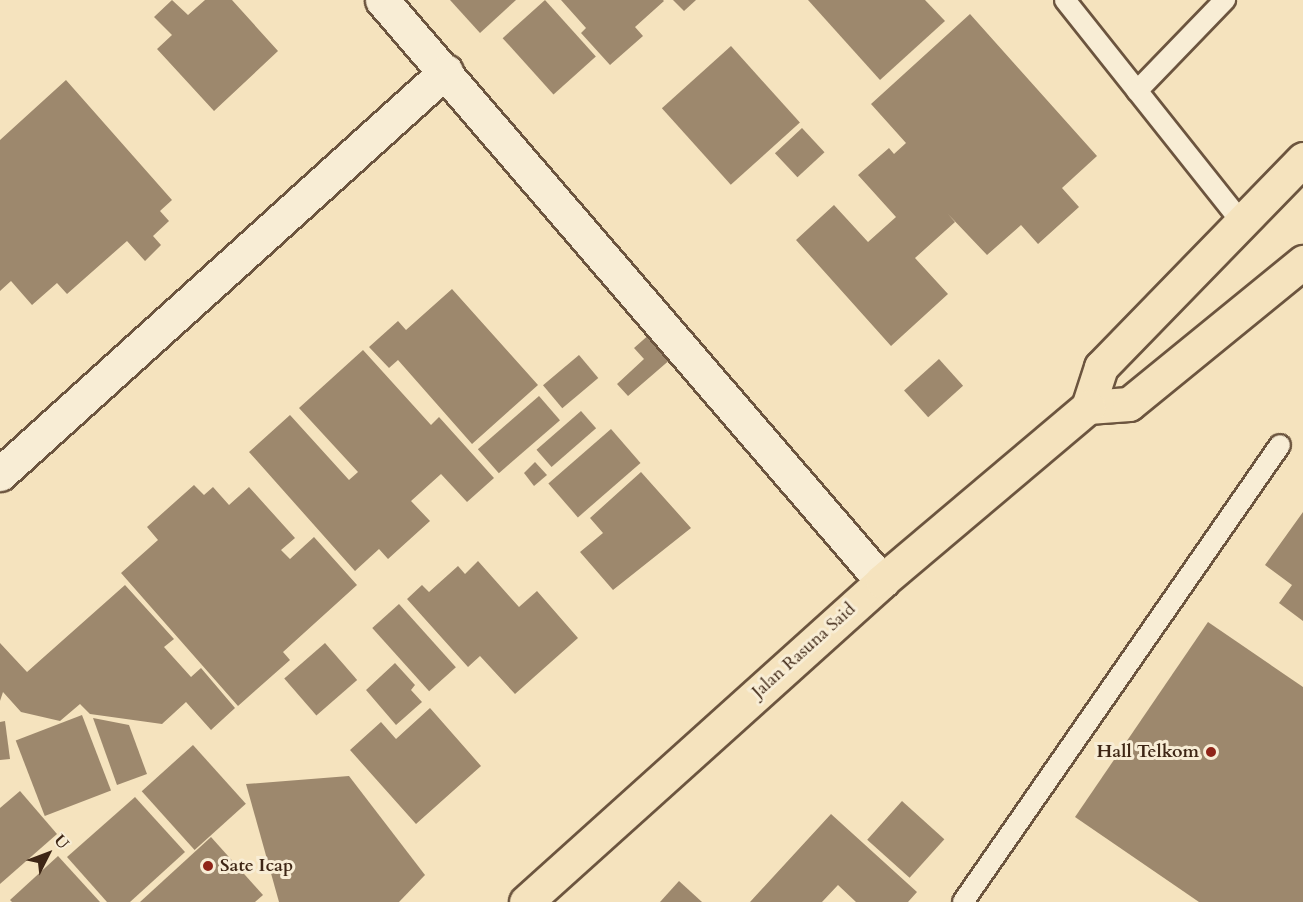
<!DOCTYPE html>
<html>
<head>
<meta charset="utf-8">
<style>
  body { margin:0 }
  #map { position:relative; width:1303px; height:902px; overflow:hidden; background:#f5e3be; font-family:Cardo,serif }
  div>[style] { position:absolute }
  .building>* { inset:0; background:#9d886d; transform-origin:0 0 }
  .roads { filter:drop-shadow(2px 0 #6c553f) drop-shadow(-2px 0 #6c553f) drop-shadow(0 2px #6c553f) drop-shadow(0 -2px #6c553f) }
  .service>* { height:20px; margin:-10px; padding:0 10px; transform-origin:10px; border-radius:10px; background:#f8edd5 }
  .minor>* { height:33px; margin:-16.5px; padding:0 16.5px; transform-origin:16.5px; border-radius:16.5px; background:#f8edd5 }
  .primary>* { height:33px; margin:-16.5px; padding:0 16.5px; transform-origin:16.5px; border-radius:16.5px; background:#f5e3be }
  .dots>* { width:16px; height:16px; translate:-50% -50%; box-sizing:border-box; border:3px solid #f8edd5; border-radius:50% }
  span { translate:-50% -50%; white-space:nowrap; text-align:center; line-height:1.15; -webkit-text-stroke:6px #f8edd5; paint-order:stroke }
  .street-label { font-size:18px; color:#3e2615 }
  .poi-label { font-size:18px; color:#3e2615; font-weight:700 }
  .right { translate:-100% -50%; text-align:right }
  .left { translate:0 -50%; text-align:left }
  .north { position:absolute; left:18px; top:824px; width:60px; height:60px; -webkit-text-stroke:4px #f8edd5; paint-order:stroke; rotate:48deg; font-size:16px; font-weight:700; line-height:24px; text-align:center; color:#3e2615 }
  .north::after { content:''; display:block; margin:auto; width:21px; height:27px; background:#3e2615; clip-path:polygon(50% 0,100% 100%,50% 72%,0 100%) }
</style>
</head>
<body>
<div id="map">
  <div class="building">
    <div style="clip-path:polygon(172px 0,188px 15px,205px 0,232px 0,278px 51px,214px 111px,157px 49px,172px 35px,154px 17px)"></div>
    <div style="clip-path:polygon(450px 0,516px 0,480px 33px)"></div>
    <div style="left:545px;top:0;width:76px;height:57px;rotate:48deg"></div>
    <div style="clip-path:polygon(561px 0,663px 0,664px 1px,635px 27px,643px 36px,610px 65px,581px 33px,586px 28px)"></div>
    <div style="clip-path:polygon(673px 0,696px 0,684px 11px)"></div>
    <div style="clip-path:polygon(808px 0,925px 0,945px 21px,880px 80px)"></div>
    <div style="clip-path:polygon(970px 14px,1097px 156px,1062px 188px,1079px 207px,1038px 244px,1021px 225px,987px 255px,948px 214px,955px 222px,915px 258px,948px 294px,891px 346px,796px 240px,834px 205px,868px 242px,896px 217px,858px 175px,889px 148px,894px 154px,906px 143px,871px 104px)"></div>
    <div style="left:731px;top:46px;width:103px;height:93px;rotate:48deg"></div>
    <div style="clip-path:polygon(66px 80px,172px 200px,160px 211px,169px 221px,153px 236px,161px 245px,145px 261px,127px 241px,67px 294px,57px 283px,32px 305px,11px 281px,0 291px,0 140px)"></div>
    <div style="left:802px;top:128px;width:33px;height:37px;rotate:47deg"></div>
    <div style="clip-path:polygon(452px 289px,538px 385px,472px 444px,398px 360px,389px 368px,369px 347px,398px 321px,406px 330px)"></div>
    <div style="clip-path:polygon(651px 333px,672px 358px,628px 396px,617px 384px,644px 359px,634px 348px)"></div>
    <div style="clip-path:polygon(363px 350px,431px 425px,439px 417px,494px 478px,467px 502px,441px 474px,411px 501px,430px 521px,388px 559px,379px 549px,355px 571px,249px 452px,290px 415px,349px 480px,358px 472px,299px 408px)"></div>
    <div style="left:579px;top:355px;width:30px;height:47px;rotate:50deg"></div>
    <div style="left:939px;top:359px;width:36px;height:47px;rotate:48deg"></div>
    <div style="left:539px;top:396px;width:32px;height:81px;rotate:49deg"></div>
    <div style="left:581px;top:411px;width:23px;height:59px;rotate:49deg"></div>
    <div style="left:611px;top:429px;width:45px;height:83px;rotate:49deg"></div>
    <div style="clip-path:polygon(535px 462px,547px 475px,534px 486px,524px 473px)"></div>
    <div style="clip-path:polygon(641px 472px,691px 528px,613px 590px,580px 552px,603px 533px,590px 518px)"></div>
    <div style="clip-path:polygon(194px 485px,204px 495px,213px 487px,229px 505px,249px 487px,295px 538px,281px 550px,290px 559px,314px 537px,357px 585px,283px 652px,290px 660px,238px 706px,121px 573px,158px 540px,147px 527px)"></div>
    <div style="clip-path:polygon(1303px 512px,1303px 621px,1279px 603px,1292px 585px,1265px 565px)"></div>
    <div style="clip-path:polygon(478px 561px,519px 607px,537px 591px,578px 638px,515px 694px,480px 656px,468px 667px,407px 599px,422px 585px,429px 592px,458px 566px,465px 574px)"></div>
    <div style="clip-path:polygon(125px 585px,174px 639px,164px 647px,191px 677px,201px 668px,235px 708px,211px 730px,186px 702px,162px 724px,90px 714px,80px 704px,60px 721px,21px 712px,3px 692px,0 701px,0 643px,27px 672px)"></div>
    <div style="left:399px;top:604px;width:85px;height:36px;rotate:48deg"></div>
    <div style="clip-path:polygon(1208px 622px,1303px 687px,1303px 902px,1199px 902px,1075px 817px)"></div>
    <div style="left:325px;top:643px;width:49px;height:54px;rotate:49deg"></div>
    <div style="clip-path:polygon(395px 663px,415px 685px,411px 690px,422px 702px,396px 725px,366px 690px)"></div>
    <div style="clip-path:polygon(430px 708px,481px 766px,416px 824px,350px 750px,381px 722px,396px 739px)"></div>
    <div style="left:82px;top:715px;width:81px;height:71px;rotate:69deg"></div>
    <div style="clip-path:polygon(93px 718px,129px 725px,147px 774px,117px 785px)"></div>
    <div style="clip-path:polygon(5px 721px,10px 759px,0 760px,0 722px)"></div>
    <div style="left:193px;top:745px;width:79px;height:69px;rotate:48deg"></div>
    <div style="clip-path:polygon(349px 776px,425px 875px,399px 902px,279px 902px,246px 784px)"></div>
    <div style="clip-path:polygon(20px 791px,57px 834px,0 884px,0 808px)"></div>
    <div style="clip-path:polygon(135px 797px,185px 852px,130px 902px,107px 902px,67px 857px)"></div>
    <div style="left:902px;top:801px;width:57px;height:52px;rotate:42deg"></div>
    <div style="clip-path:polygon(831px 814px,917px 892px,908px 902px,856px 902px,838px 885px,822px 902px,750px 902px)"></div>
    <div style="clip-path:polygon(211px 837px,263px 895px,255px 902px,140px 902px)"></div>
    <div style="clip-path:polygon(58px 856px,100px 902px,12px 902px,10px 900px)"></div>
    <div style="clip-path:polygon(679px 881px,702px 902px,660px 902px)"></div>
  </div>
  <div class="roads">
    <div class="service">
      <div style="left:1065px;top:0;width:281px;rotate:51.5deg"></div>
      <div style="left:1137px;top:91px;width:127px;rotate:-46deg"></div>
      <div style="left:963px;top:902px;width:556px;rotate:-55.25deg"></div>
    </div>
    <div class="minor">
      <div style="left:382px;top:0;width:767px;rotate:49.29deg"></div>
      <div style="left:0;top:474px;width:601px;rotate:-42.1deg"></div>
    </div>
    <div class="primary">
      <div style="left:1088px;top:407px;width:42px;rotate:-72deg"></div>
      <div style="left:1101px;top:367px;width:290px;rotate:-45.8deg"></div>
      <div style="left:1088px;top:407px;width:41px;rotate:-4.2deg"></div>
      <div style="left:1129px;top:404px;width:225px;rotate:-39.2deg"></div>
      <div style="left:526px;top:902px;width:479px;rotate:-42deg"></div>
      <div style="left:882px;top:581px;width:270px;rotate:-40.2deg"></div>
    </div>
  </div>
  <div class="dots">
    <div style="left:1211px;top:752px;background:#8f2418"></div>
    <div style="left:208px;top:866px;background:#8f2418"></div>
  </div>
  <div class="street-label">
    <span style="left:804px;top:651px;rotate:-42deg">Jalan Rasuna Said</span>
  </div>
  <div class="poi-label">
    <span class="right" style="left:1199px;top:752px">Hall Telkom</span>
    <span class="left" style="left:220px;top:866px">Sate Icap</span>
  </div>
  <div class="north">U</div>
</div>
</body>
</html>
